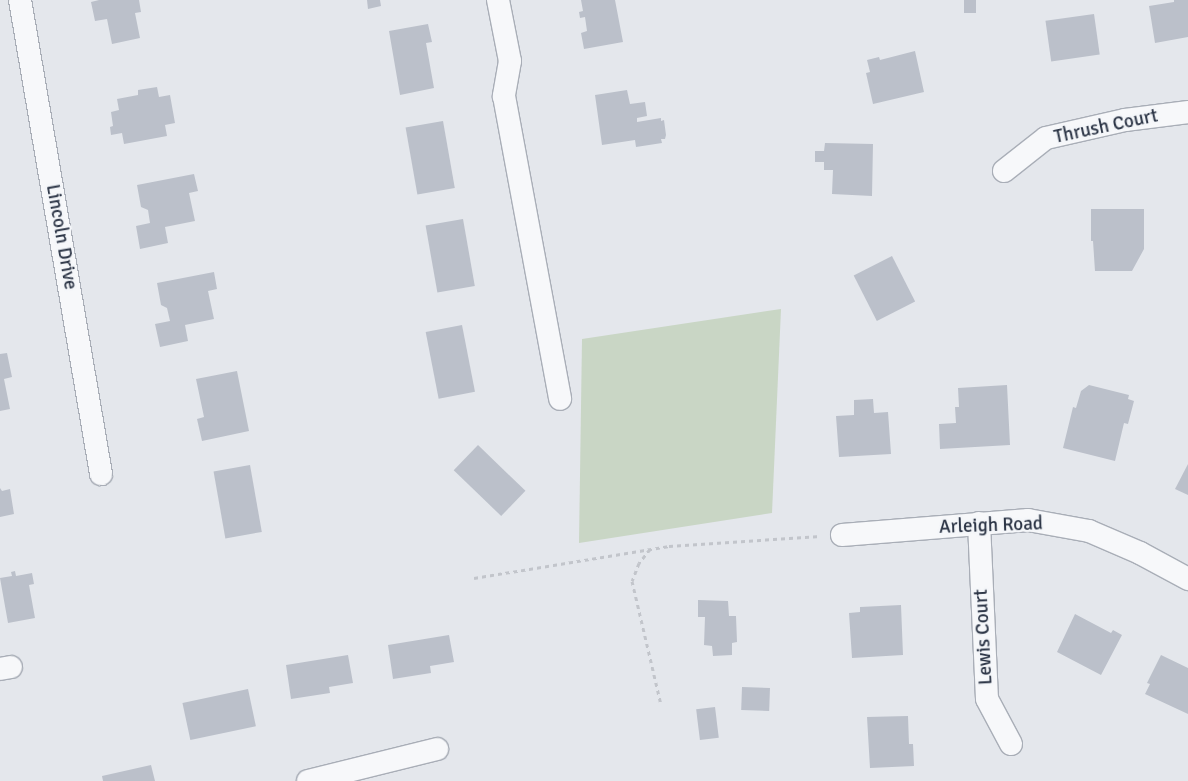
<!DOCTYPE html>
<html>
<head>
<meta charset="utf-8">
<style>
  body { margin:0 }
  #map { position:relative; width:1188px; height:781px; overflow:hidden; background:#e4e7ec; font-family:Signika,sans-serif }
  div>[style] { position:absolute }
  .green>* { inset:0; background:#c9d6c5 }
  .building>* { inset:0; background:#bbc0ca; transform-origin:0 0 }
  .path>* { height:3px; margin-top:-1.5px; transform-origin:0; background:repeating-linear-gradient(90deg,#c2c5cb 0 4px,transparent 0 8px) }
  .roads { filter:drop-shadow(1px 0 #a9aeb7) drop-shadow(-1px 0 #a9aeb7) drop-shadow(0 1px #a9aeb7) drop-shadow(0 -1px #a9aeb7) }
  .street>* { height:22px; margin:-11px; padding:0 11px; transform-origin:11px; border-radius:11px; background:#f7f8fa }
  span { translate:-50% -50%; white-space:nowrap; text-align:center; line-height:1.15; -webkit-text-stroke:4.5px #f4f6f9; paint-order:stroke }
  .street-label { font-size:19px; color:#2b3445 }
</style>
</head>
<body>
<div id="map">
  <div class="green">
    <div style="clip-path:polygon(781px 309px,772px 513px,579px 543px,582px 339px)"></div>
  </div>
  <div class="building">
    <div style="clip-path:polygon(99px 0,139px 0,141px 12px,135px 13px,140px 38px,112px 44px,107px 19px,95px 21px,91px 2px)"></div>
    <div style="clip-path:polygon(367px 0,380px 0,381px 6px,368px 9px)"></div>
    <div style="clip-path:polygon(581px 0,615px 0,623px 42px,584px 49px,581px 33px,587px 31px,585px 17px,580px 18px,579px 12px,583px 11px)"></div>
    <div style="left:964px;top:0;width:12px;height:13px"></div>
    <div style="clip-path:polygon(1174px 0,1188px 0,1188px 37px,1155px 43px,1149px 6px,1174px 2px)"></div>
    <div style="left:1094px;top:14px;width:41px;height:49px;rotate:82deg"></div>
    <div style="clip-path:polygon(428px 24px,432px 42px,426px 43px,434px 88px,400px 95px,389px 31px)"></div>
    <div style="clip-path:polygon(915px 51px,924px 92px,873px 104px,866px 73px,870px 72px,867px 60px,879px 57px,880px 60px)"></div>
    <div style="clip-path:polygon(157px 87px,159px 97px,170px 95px,175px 123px,165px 125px,167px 136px,124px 144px,122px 133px,111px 135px,110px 127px,113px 126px,111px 112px,119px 110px,117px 99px,138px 95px,138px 90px)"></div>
    <div style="clip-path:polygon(627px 90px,630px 104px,645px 102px,647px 116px,637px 118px,637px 122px,661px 118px,661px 121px,664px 120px,666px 135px,665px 139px,661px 139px,662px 143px,636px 147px,635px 140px,602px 145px,595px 95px)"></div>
    <div style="left:443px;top:121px;width:68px;height:38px;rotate:80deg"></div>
    <div style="clip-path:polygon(825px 143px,873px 144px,872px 196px,832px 194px,833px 170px,824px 170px,824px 162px,815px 162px,815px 151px,824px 151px)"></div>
    <div style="clip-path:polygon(194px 174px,198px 191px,189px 193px,195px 221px,165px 227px,168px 243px,140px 249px,136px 226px,150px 223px,148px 210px,141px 207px,137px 185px)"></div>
    <div style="clip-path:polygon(1091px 209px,1144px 209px,1144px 249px,1132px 271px,1095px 271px,1093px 241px,1091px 241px)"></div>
    <div style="left:463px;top:219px;width:68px;height:38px;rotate:80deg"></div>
    <div style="left:892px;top:256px;width:51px;height:43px;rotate:63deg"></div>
    <div style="clip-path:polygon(214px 272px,217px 289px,208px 291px,214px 319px,185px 325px,188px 341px,160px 347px,155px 324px,170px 321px,167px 308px,161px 305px,157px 283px)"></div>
    <div style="left:462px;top:325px;width:68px;height:37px;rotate:79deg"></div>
    <div style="clip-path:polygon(7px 353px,12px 377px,4px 379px,10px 409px,0 411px,0 354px)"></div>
    <div style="clip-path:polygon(237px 371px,249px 431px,202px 441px,197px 419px,204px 417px,196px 379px)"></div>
    <div style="clip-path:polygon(1007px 385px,1010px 445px,940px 449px,939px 424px,956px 423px,955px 407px,959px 407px,958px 388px)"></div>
    <div style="clip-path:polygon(1089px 385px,1129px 395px,1128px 399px,1134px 401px,1128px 424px,1124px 423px,1115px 461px,1063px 448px,1073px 407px,1076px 408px,1081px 391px)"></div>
    <div style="clip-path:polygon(873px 399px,874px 413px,888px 412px,891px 454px,839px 457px,836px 416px,854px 415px,854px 400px)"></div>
    <div style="left:478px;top:445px;width:66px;height:35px;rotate:44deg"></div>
    <div style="clip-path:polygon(1188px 464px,1188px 495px,1175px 489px)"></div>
    <div style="left:250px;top:465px;width:68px;height:37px;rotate:80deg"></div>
    <div style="clip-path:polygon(0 488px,2px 491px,10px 489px,14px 514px,0 517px)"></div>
    <div style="clip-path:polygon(15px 571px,16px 576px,32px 573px,34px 584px,29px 585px,35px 618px,8px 623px,0 578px,12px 576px,11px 572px)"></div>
    <div style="clip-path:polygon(698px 600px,728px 601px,729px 616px,736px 616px,737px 642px,732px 643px,732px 655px,713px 656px,712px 646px,704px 645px,705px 617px,698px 617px)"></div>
    <div style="clip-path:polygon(901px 605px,903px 655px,852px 658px,849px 613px,860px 612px,860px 607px)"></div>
    <div style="clip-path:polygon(1075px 614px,1111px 633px,1113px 630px,1122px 635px,1101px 675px,1057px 652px)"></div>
    <div style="clip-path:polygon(449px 635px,454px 662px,430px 666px,431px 673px,393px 679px,388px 645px)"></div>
    <div style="clip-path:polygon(348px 655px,353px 683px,329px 687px,330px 693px,291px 699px,286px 665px)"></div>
    <div style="clip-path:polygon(1161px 655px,1188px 668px,1188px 714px,1145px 694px,1150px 684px,1147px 683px)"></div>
    <div style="left:742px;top:687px;width:28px;height:23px;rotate:2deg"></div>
    <div style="left:248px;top:689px;width:38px;height:67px;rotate:78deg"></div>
    <div style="left:715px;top:707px;width:31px;height:19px;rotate:83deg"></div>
    <div style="clip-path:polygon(908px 716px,909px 744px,913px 744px,914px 766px,870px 768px,867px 717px)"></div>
    <div style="clip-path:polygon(151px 765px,155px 781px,103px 781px,102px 776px)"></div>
  </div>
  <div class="path">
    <div style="left:650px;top:549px;width:18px;rotate:128deg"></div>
    <div style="left:639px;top:563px;width:19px;rotate:111deg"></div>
    <div style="left:632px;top:581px;width:127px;rotate:76.8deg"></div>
    <div style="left:474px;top:578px;width:198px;rotate:-9.3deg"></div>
    <div style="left:669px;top:546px;width:152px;rotate:-3.8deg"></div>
  </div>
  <div class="roads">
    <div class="street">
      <div style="left:20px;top:0;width:481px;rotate:80.3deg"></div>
      <div style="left:498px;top:0;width:62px;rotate:78.9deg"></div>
      <div style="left:510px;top:61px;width:36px;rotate:100deg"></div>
      <div style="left:504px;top:96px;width:308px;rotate:79.5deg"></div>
      <div style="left:1004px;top:171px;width:53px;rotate:-38.2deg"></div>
      <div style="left:1046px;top:138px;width:81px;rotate:-12.8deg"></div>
      <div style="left:1125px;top:120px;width:64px;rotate:-7.2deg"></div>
      <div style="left:979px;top:523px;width:176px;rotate:87.4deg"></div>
      <div style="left:987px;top:699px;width:51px;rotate:61.9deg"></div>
      <div style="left:842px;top:535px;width:187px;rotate:-4.6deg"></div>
      <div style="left:1028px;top:520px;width:62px;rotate:10.2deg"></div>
      <div style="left:1089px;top:531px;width:56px;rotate:23.3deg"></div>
      <div style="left:1140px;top:553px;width:55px;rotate:28.4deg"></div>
      <div style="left:0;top:669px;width:11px;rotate:-10deg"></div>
      <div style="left:308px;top:781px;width:133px;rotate:-13.9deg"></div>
    </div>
  </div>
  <div class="street-label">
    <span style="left:1106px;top:127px;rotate:-12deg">Thrush Court</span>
    <span style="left:61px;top:237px;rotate:80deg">Lincoln Drive</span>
    <span style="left:991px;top:526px;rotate:-2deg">Arleigh Road</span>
    <span style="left:984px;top:637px;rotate:-93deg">Lewis Court</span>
  </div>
</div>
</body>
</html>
